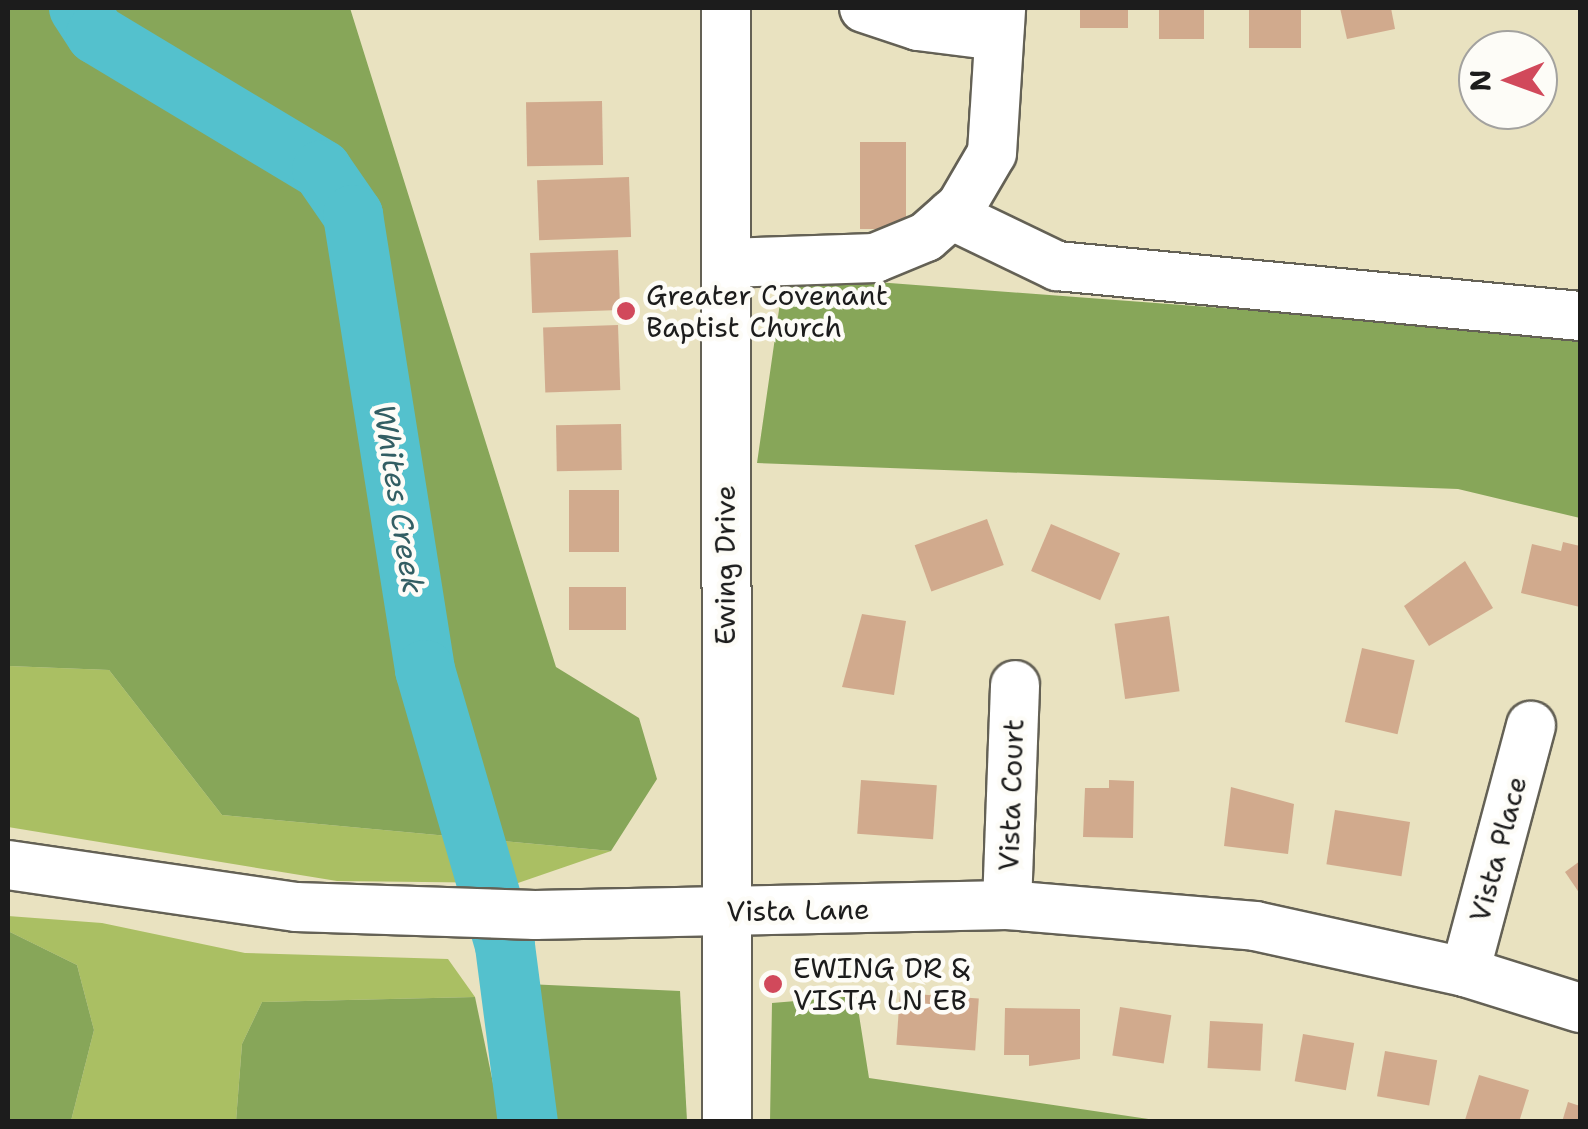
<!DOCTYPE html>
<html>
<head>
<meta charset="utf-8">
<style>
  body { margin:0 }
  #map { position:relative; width:1588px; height:1129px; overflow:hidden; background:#e9e2c0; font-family:"Shantell Sans",sans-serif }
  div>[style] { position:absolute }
  .green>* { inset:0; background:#aabf63 }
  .forest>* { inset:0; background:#87a659 }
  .river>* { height:60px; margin:-30px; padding:0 30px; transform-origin:30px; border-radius:30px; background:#54c1cd }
  .building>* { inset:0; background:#d1aa8d; transform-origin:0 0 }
  .roads { filter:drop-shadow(2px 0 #646155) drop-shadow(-2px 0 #646155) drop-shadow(0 2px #646155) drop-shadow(0 -2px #646155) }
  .minor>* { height:48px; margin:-24px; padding:0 24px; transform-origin:24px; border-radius:24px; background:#fff }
  .dots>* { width:28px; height:28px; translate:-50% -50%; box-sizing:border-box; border:5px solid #fdfcf7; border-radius:50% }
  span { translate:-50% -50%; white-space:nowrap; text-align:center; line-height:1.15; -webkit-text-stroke:9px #fdfcf7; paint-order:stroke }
  .poi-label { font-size:28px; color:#1c1c1c }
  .left { translate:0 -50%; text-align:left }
  .street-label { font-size:28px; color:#1c1c1c }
  .water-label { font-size:30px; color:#325e63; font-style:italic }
  .frame { position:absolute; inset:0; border:10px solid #1c1c1c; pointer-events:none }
  .north { position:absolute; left:1458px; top:30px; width:100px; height:100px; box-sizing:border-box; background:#fdfcf7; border:2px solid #a3a29f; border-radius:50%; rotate:269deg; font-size:28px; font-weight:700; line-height:40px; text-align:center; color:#1c1c1c }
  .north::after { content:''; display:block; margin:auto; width:35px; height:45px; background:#d1495b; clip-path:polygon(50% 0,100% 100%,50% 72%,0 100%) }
</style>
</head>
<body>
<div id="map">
  <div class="green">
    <div style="clip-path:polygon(8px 666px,109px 670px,222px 815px,611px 851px,518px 883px,337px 881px,8px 827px)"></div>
    <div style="clip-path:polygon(8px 916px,102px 923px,245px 953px,448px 959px,475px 997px,262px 1002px,242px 1044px,236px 1121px,71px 1121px,94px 1030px,77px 965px,8px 931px)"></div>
  </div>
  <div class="forest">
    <div style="clip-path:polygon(8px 8px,350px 8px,556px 667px,639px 718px,657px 779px,611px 851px,222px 815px,109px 670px,8px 666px)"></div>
    <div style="clip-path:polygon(784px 275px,1580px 335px,1580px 518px,1458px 489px,757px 463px)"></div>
    <div style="clip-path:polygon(8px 931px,77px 965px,94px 1030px,71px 1121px,8px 1121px)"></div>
    <div style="clip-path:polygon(527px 984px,680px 991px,687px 1121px,547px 1121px)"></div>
    <div style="clip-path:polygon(856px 996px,869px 1078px,1162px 1121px,770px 1121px,772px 1003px)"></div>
    <div style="clip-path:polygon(475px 997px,501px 1121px,236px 1121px,242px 1044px,262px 1002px)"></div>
  </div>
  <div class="river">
    <div style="left:79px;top:8px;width:31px;rotate:57deg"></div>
    <div style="left:96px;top:34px;width:264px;rotate:31deg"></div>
    <div style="left:322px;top:170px;width:55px;rotate:55.4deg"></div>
    <div style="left:353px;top:215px;width:461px;rotate:81deg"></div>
    <div style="left:425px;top:670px;width:287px;rotate:73.8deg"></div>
    <div style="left:505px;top:946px;width:177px;rotate:82.6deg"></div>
  </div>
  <div class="building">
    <div style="left:1080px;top:8px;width:48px;height:20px"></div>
    <div style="left:1159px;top:8px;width:45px;height:31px"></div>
    <div style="left:1249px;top:8px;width:52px;height:40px"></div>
    <div style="clip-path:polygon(1340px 8px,1391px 8px,1395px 29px,1347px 39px)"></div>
    <div style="left:602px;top:101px;width:64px;height:76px;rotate:89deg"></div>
    <div style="left:860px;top:142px;width:46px;height:87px"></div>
    <div style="left:629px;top:177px;width:60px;height:92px;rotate:88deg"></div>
    <div style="left:618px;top:250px;width:60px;height:88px;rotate:88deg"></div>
    <div style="left:618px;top:325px;width:65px;height:75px;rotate:88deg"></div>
    <div style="left:621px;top:424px;width:46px;height:65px;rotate:89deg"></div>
    <div style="left:569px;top:490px;width:50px;height:62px"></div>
    <div style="left:987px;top:519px;width:49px;height:77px;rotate:70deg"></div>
    <div style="left:1051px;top:524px;width:75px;height:51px;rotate:23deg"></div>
    <div style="clip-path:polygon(1563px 542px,1580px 546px,1580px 607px,1521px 593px,1532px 544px,1561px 551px)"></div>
    <div style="clip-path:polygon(1465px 561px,1493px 608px,1429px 646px,1404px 606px)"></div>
    <div style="left:569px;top:587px;width:57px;height:43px"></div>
    <div style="clip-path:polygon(862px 614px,906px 621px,894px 695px,842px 687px)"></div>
    <div style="left:1169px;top:616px;width:76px;height:55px;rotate:82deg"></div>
    <div style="left:1362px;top:648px;width:54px;height:76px;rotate:13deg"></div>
    <div style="left:861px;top:780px;width:76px;height:54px;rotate:4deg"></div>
    <div style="clip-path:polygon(1109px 780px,1134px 781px,1133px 838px,1083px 837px,1085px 788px,1109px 788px)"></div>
    <div style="clip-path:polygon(1231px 787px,1294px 804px,1288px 854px,1224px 846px)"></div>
    <div style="left:1335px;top:810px;width:76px;height:55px;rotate:9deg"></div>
    <div style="clip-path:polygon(1580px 861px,1580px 894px,1565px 872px)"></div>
    <div style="left:900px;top:993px;width:79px;height:52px;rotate:4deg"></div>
    <div style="left:1120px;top:1007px;width:52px;height:49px;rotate:9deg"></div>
    <div style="clip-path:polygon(1005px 1008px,1080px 1009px,1080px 1059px,1029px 1066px,1029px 1055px,1004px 1055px)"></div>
    <div style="left:1210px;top:1021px;width:53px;height:47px;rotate:3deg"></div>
    <div style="left:1303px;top:1034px;width:52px;height:48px;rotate:10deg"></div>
    <div style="left:1385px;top:1051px;width:53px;height:46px;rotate:10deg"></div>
    <div style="clip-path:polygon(1479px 1075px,1529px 1090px,1519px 1122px,1465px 1120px)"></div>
    <div style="clip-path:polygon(1568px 1102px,1580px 1106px,1580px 1122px,1562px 1122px)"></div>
  </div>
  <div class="roads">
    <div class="minor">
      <div style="left:726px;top:8px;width:1114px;rotate:89.95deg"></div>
      <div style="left:864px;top:8px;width:57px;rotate:18.4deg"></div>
      <div style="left:918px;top:26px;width:80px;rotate:7.2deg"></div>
      <div style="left:951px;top:215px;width:118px;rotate:25.7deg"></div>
      <div style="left:1057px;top:266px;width:525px;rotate:5.46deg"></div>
      <div style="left:726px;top:263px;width:149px;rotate:-1.9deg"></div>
      <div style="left:875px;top:258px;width:55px;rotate:-22.4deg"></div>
      <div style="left:926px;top:237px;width:47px;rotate:-41.5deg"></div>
      <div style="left:961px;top:206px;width:61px;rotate:-59.7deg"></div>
      <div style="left:992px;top:153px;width:145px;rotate:-86.4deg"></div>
      <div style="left:8px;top:865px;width:291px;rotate:8.3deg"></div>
      <div style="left:296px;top:907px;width:239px;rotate:1.9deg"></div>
      <div style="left:535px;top:915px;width:472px;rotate:-1.2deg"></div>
      <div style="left:1007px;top:905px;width:249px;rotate:4.8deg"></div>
      <div style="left:1255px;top:926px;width:215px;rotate:12.4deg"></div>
      <div style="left:1465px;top:972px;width:121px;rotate:17.4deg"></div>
      <div style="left:1007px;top:905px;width:220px;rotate:-87.9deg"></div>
      <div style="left:1465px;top:972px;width:255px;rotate:-75deg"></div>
    </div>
  </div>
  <div class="dots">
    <div style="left:626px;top:311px;background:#d1495b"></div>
    <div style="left:773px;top:984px;background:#d1495b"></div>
  </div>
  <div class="poi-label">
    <span class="left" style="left:646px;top:311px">Greater Covenant<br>Baptist Church</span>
    <span class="left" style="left:793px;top:984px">EWING DR &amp;<br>VISTA LN EB</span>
  </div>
  <div class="street-label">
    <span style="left:725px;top:565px;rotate:-90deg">Ewing Drive</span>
    <span style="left:1011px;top:795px;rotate:-88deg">Vista Court</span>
    <span style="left:1498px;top:849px;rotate:-75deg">Vista Place</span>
    <span style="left:798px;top:910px;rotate:-1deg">Vista Lane</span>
  </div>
  <div class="water-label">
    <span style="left:398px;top:499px;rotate:81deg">Whites Creek</span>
  </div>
  <div class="frame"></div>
  <div class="north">N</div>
</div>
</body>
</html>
